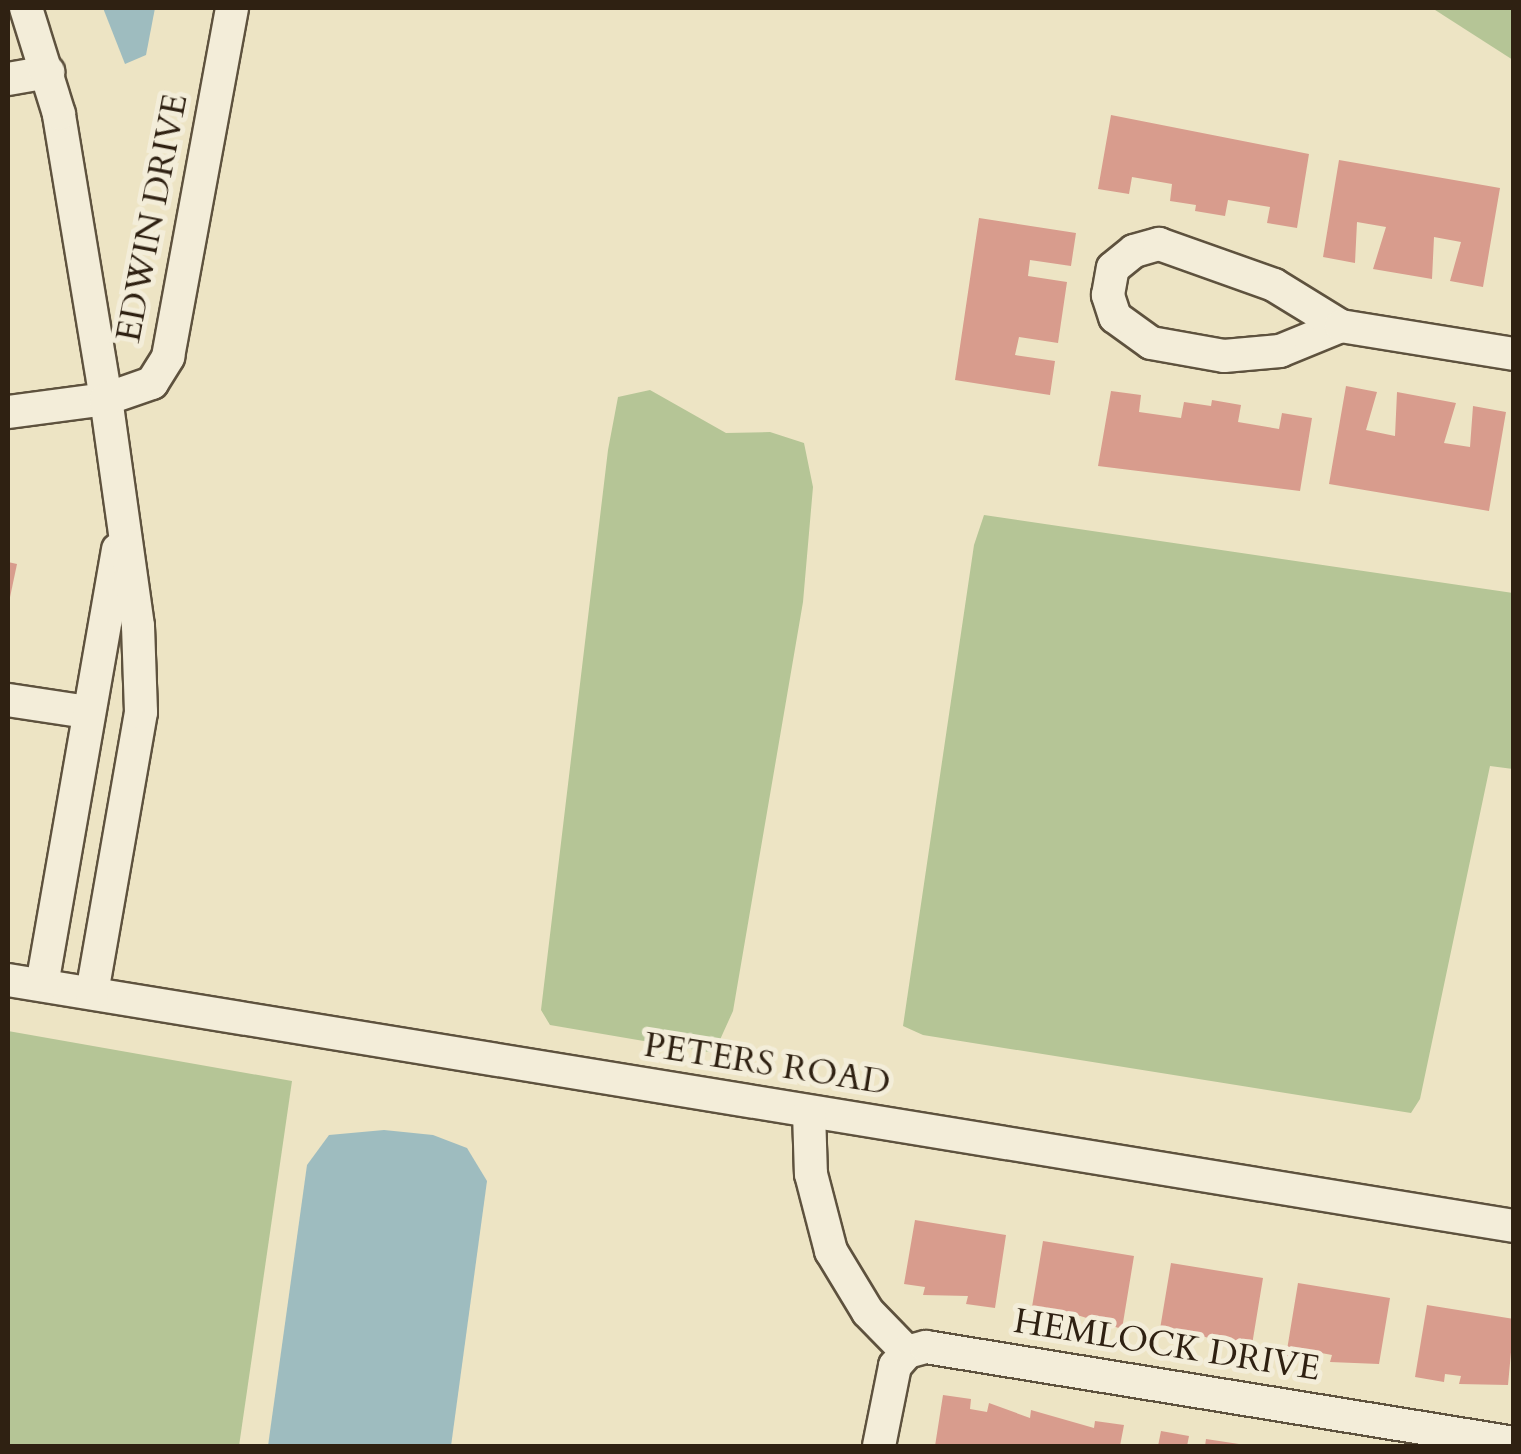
<!DOCTYPE html>
<html>
<head>
<meta charset="utf-8">
<style>
  body { margin:0 }
  #map { position:relative; width:1521px; height:1454px; overflow:hidden; background:#ede4c4; font-family:Cardo,serif }
  div>[style] { position:absolute }
  .green>* { inset:0; background:#b5c596 }
  .water>* { inset:0; background:#9ebcbf }
  .building>* { inset:0; background:#d89c8d }
  .roads { filter:drop-shadow(2px 0 #5e523e) drop-shadow(-2px 0 #5e523e) drop-shadow(0 2px #5e523e) drop-shadow(0 -2px #5e523e) }
  .minor>* { height:32px; margin:-16px; padding:0 16px; transform-origin:16px; border-radius:16px; background:#f3edd9 }
  span { translate:-50% -50%; white-space:nowrap; text-align:center; line-height:1.15; -webkit-text-stroke:10px #f3edd9; paint-order:stroke }
  .street-label { font-size:35px; color:#2f2112 }
  .frame { position:absolute; inset:0; border:10px solid #2f2112; pointer-events:none }
</style>
</head>
<body>
<div id="map">
  <div class="green">
    <div style="clip-path:polygon(1432px 8px,1513px 8px,1513px 60px)"></div>
    <div style="clip-path:polygon(650px 390px,726px 433px,770px 432px,804px 443px,813px 487px,803px 602px,733px 1011px,714px 1053px,550px 1025px,541px 1010px,608px 450px,618px 397px)"></div>
    <div style="clip-path:polygon(984px 515px,1513px 593px,1513px 769px,1490px 766px,1420px 1099px,1411px 1113px,923px 1035px,903px 1026px,974px 545px)"></div>
    <div style="clip-path:polygon(8px 1031px,292px 1081px,239px 1446px,8px 1446px)"></div>
  </div>
  <div class="water">
    <div style="clip-path:polygon(103px 8px,155px 8px,146px 55px,125px 64px)"></div>
    <div style="clip-path:polygon(384px 1130px,433px 1135px,467px 1148px,487px 1181px,451px 1446px,268px 1446px,307px 1165px,329px 1135px)"></div>
  </div>
  <div class="building">
    <div style="clip-path:polygon(1111px 115px,1309px 154px,1297px 228px,1267px 223px,1270px 207px,1228px 200px,1225px 216px,1195px 211px,1196px 205px,1170px 201px,1172px 184px,1132px 177px,1129px 194px,1098px 189px)"></div>
    <div style="clip-path:polygon(1339px 160px,1500px 188px,1483px 287px,1450px 281px,1461px 242px,1434px 237px,1432px 279px,1373px 269px,1386px 227px,1357px 222px,1355px 263px,1323px 257px)"></div>
    <div style="clip-path:polygon(979px 218px,1076px 233px,1071px 266px,1030px 260px,1028px 276px,1067px 282px,1058px 343px,1019px 337px,1015px 355px,1055px 361px,1050px 395px,955px 380px)"></div>
    <div style="clip-path:polygon(1346px 386px,1377px 392px,1366px 430px,1395px 436px,1397px 392px,1456px 403px,1444px 443px,1470px 447px,1473px 406px,1506px 412px,1489px 511px,1329px 484px)"></div>
    <div style="clip-path:polygon(1111px 391px,1141px 395px,1139px 412px,1181px 418px,1184px 402px,1211px 406px,1212px 400px,1241px 405px,1238px 422px,1279px 429px,1282px 413px,1312px 418px,1300px 491px,1098px 466px)"></div>
    <div style="clip-path:polygon(8px 562px,17px 564px,9px 602px,8px 602px)"></div>
    <div style="clip-path:polygon(915px 1220px,1006px 1235px,995px 1308px,966px 1304px,968px 1296px,923px 1295px,925px 1287px,904px 1284px)"></div>
    <div style="clip-path:polygon(1043px 1241px,1134px 1256px,1122px 1329px,1061px 1310px,1060px 1318px,1031px 1313px)"></div>
    <div style="clip-path:polygon(1171px 1263px,1263px 1278px,1251px 1351px,1189px 1332px,1188px 1340px,1159px 1335px)"></div>
    <div style="clip-path:polygon(1298px 1283px,1390px 1298px,1379px 1364px,1330px 1362px,1332px 1355px,1316px 1352px,1315px 1360px,1286px 1356px)"></div>
    <div style="clip-path:polygon(1427px 1305px,1514px 1319px,1508px 1385px,1459px 1384px,1461px 1376px,1445px 1374px,1444px 1382px,1415px 1377px)"></div>
    <div style="clip-path:polygon(943px 1395px,971px 1399px,970px 1409px,987px 1412px,989px 1403px,1030px 1418px,1031px 1410px,1094px 1428px,1095px 1421px,1124px 1425px,1120px 1446px,935px 1446px)"></div>
    <div style="clip-path:polygon(1161px 1431px,1189px 1436px,1187px 1446px,1158px 1446px)"></div>
    <div style="clip-path:polygon(1206px 1439px,1239px 1444px,1239px 1446px,1205px 1446px)"></div>
  </div>
  <div class="roads">
    <div class="minor">
      <div style="left:8px;top:79px;width:41px;rotate:-9.9deg"></div>
      <div style="left:1341px;top:326px;width:66px;rotate:157.7deg"></div>
      <div style="left:1280px;top:351px;width:56px;rotate:174.9deg"></div>
      <div style="left:1224px;top:356px;width:74px;rotate:-169.9deg"></div>
      <div style="left:1151px;top:343px;width:44px;rotate:-144.2deg"></div>
      <div style="left:1115px;top:317px;width:23px;rotate:-108deg"></div>
      <div style="left:1108px;top:295px;width:27px;rotate:-80deg"></div>
      <div style="left:1113px;top:268px;width:27px;rotate:-39deg"></div>
      <div style="left:1134px;top:251px;width:26px;rotate:-16deg"></div>
      <div style="left:1159px;top:244px;width:122px;rotate:19.6deg"></div>
      <div style="left:1274px;top:285px;width:79px;rotate:31.5deg"></div>
      <div style="left:1341px;top:326px;width:175px;rotate:9.2deg"></div>
      <div style="left:8px;top:412px;width:99px;rotate:-7.6deg"></div>
      <div style="left:106px;top:399px;width:289px;rotate:-99.4deg"></div>
      <div style="left:59px;top:114px;width:111px;rotate:-107.3deg"></div>
      <div style="left:8px;top:700px;width:80px;rotate:8.6deg"></div>
      <div style="left:8px;top:980px;width:1526px;rotate:9.28deg"></div>
      <div style="left:42px;top:985px;width:442px;rotate:-80.1deg"></div>
      <div style="left:92px;top:993px;width:285px;rotate:-80.1deg"></div>
      <div style="left:141px;top:712px;width:86px;rotate:-92deg"></div>
      <div style="left:138px;top:626px;width:229px;rotate:-98deg"></div>
      <div style="left:106px;top:399px;width:49px;rotate:-19.2deg"></div>
      <div style="left:152px;top:383px;width:31px;rotate:-58deg"></div>
      <div style="left:168px;top:357px;width:355px;rotate:-79.6deg"></div>
      <div style="left:809px;top:1112px;width:62px;rotate:88.2deg"></div>
      <div style="left:811px;top:1174px;width:80px;rotate:75.4deg"></div>
      <div style="left:831px;top:1251px;width:71px;rotate:58.8deg"></div>
      <div style="left:868px;top:1312px;width:56px;rotate:45.7deg"></div>
      <div style="left:879px;top:1446px;width:82px;rotate:-78.7deg"></div>
      <div style="left:895px;top:1366px;width:18px;rotate:-49deg"></div>
      <div style="left:907px;top:1352px;width:20px;rotate:-15deg"></div>
      <div style="left:926px;top:1347px;width:596px;rotate:9.27deg"></div>
    </div>
  </div>
  <div class="street-label">
    <span style="left:152px;top:218px;rotate:-79deg">EDWIN DRIVE</span>
    <span style="left:767px;top:1064px;rotate:9deg">PETERS ROAD</span>
    <span style="left:1167px;top:1345px;rotate:9deg">HEMLOCK DRIVE</span>
  </div>
  <div class="frame"></div>
</div>
</body>
</html>
